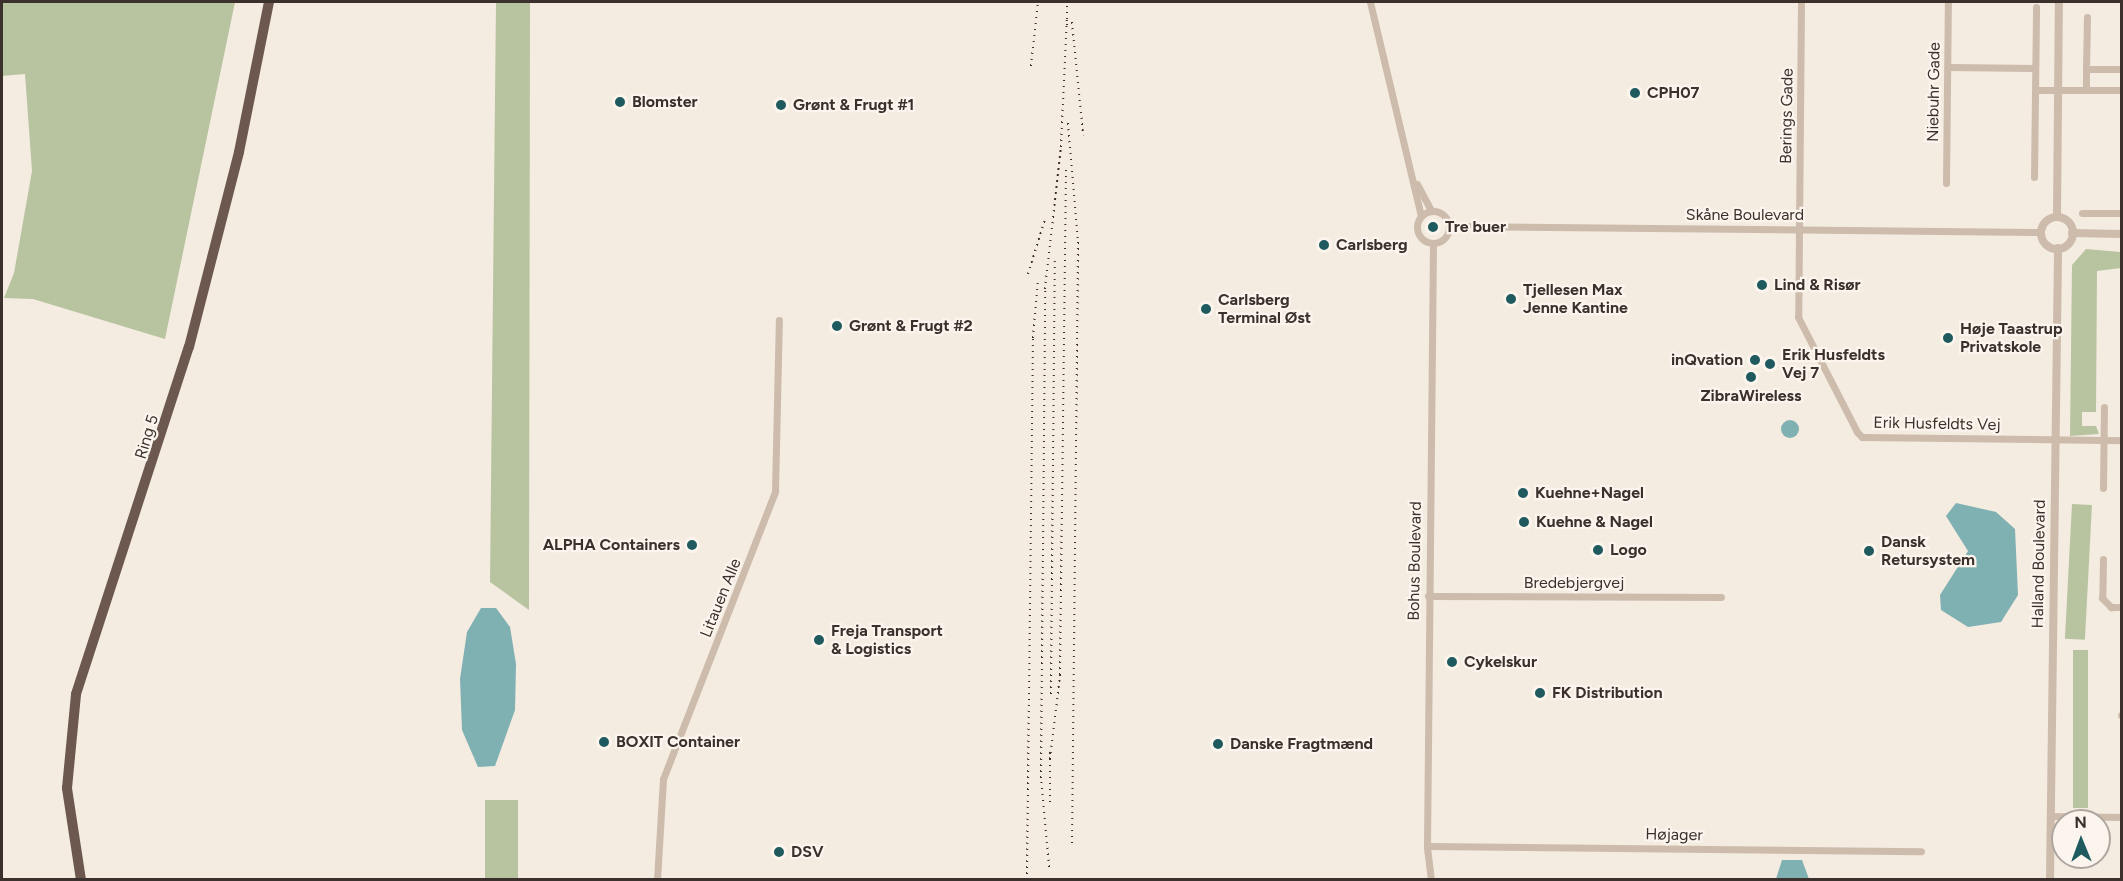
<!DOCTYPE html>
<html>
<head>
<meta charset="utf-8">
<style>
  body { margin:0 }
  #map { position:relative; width:2123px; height:881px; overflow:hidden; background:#f4ebe1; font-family:Figtree,sans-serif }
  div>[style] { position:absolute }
  .green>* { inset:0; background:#b8c4a0; transform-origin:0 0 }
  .water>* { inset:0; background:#7fb0b2 }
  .round { border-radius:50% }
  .minor>* { height:7px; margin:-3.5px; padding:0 3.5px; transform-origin:3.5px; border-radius:3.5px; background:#cdbbac }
  .minor>.ring { margin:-3.5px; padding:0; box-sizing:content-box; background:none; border:7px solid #cdbbac; border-radius:50% }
  .tertiary>* { height:8px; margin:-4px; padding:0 4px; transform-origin:4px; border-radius:4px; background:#cdbbac }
  .tertiary>.ring { margin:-4px; padding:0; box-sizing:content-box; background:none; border:8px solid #cdbbac; border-radius:50% }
  .trunk>* { height:10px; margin:-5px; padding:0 5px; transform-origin:5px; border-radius:5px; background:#6c584f }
  .rail>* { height:2px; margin-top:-1px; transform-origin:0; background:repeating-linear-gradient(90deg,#3b302b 0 1.5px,transparent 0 6px) }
  .dots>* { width:16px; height:16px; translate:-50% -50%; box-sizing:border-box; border:3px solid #fbf5ee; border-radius:50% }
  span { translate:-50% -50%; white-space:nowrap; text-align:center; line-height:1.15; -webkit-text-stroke:4.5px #fbf5ee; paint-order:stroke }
  .street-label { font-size:16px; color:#3b302b }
  .poi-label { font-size:16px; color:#3b302b; font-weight:700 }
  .left { translate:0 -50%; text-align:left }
  .right { translate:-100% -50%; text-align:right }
  .frame { position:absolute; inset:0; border:3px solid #3b302b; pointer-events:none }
  .north { position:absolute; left:2051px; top:809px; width:60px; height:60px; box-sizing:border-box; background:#fbf5ee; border:2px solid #aea6a0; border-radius:50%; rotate:359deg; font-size:16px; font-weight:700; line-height:24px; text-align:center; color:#3b302b }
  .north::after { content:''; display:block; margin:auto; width:21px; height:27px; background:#1f5a5e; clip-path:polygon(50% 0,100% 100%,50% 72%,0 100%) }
</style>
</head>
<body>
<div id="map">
  <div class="green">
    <div style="clip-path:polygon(2px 2px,235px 2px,165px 339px,33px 299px,4px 298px,14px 273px,32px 171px,25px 74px,2px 76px)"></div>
    <div style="clip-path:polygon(496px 2px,530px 2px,529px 610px,490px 582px)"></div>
    <div style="clip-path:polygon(2086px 249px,2120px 252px,2121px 268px,2097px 271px,2096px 412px,2082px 412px,2082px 426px,2096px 426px,2099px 434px,2070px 436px,2072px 265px)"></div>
    <div style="left:2072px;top:504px;width:20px;height:135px;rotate:3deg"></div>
    <div style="left:2088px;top:650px;width:158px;height:15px;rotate:90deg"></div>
    <div style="left:518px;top:800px;width:79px;height:33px;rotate:90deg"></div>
  </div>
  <div class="water">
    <div class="round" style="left:1781px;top:420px;width:18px;height:18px"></div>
    <div style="clip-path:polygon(1956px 503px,1996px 512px,2015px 529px,2018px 595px,2001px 622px,1968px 627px,1941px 610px,1940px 595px,1968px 551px,1946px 516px)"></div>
    <div style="clip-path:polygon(481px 608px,496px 608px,510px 627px,516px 664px,515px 710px,495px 766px,478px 767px,462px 730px,460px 679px,467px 632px)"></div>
    <div style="clip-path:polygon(1782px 860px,1802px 860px,1809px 879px,1776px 879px)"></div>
  </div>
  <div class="minor">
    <div style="left:1370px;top:2px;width:220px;rotate:76.6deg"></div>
    <div style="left:1801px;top:2px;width:315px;rotate:90.5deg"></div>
    <div style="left:1798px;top:317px;width:129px;rotate:62.8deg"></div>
    <div style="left:1857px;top:432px;width:7px;rotate:45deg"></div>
    <div style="left:1862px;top:437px;width:260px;rotate:0.7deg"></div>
    <div style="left:1948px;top:67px;width:87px;rotate:0.7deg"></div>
    <div style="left:2086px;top:69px;width:52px;rotate:-88.9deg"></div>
    <div style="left:2035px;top:90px;width:87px"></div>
    <div style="left:2086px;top:90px;width:21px;rotate:-90deg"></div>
    <div style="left:2086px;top:69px;width:36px"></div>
    <div style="left:2034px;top:177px;width:170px;rotate:-89.3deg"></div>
    <div style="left:1946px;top:183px;width:181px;rotate:-89.4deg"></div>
    <div style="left:1417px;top:184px;width:30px;rotate:62deg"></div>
    <div class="ring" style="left:1417px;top:211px;width:25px;height:25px"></div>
    <div style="left:2082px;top:213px;width:40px"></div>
    <div style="left:1449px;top:226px;width:592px;rotate:0.58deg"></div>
    <div style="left:2103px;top:488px;width:81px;rotate:-89.3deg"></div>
    <div style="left:2103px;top:559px;width:39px;rotate:91deg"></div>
    <div style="left:2102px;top:598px;width:13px;rotate:45deg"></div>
    <div style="left:2111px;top:607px;width:11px"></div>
    <div style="left:1428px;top:596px;width:293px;rotate:0.2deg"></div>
    <div style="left:2121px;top:715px;width:1px"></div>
    <div style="left:2051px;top:816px;width:71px;rotate:0.8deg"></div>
    <div style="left:1427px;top:846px;width:494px;rotate:0.6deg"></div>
    <div style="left:657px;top:880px;width:101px;rotate:-86.6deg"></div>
    <div style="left:663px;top:779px;width:309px;rotate:-68.7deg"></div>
    <div style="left:775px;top:491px;width:171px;rotate:-88.7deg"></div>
    <div style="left:1431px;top:880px;width:34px;rotate:-97deg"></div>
    <div style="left:1427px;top:846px;width:603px;rotate:-89.43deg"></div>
  </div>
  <div class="tertiary">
    <div style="left:2057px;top:217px;width:215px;rotate:-89.5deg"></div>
    <div class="ring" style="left:2041px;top:217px;width:24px;height:24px"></div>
    <div style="left:2072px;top:233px;width:50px;rotate:1.1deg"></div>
    <div style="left:2050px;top:880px;width:632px;rotate:-89.27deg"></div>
  </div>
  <div class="trunk">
    <div style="left:81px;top:880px;width:93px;rotate:-98.7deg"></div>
    <div style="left:67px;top:788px;width:94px;rotate:-84.5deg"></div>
    <div style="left:76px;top:694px;width:365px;rotate:-72deg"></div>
    <div style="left:189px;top:347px;width:201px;rotate:-75.6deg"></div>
    <div style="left:239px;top:152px;width:153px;rotate:-78.7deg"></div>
  </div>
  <div class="rail">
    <div style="left:1072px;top:22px;width:114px;rotate:84.4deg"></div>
    <div style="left:1067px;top:25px;width:23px;rotate:-90deg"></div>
    <div style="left:1031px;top:66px;width:64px;rotate:-83.8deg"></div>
    <div style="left:1068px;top:123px;width:119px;rotate:85.2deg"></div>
    <div style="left:1078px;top:242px;width:603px;rotate:90.57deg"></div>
    <div style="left:1028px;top:274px;width:58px;rotate:-72.8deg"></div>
    <div style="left:1051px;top:694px;width:438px;rotate:-89.5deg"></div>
    <div style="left:1050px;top:759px;width:85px;rotate:-83.2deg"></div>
    <div style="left:1060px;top:675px;width:506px;rotate:-89.32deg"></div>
    <div style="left:1050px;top:802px;width:51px;rotate:-90deg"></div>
    <div style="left:1049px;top:867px;width:89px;rotate:-95.1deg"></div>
    <div style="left:1041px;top:778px;width:489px;rotate:-89.5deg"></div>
    <div style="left:1045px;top:289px;width:143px;rotate:-83.6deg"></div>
    <div style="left:1061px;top:147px;width:131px;rotate:-87.4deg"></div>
    <div style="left:1027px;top:880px;width:542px;rotate:-89.37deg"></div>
    <div style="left:1033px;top:338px;width:58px;rotate:-85.1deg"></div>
  </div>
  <div class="dots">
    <div style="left:1635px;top:93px;background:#1f5a5e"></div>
    <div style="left:620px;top:102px;background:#1f5a5e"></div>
    <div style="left:781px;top:105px;background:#1f5a5e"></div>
    <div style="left:1433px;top:227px;background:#1f5a5e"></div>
    <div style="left:1324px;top:245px;background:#1f5a5e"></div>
    <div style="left:1762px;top:285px;background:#1f5a5e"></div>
    <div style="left:1511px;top:299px;background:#1f5a5e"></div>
    <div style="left:1206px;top:309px;background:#1f5a5e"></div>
    <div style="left:837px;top:326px;background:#1f5a5e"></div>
    <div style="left:1948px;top:338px;background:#1f5a5e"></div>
    <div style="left:1755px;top:360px;background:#1f5a5e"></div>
    <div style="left:1770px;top:364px;background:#1f5a5e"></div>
    <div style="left:1751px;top:377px;background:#1f5a5e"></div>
    <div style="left:1523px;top:493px;background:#1f5a5e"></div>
    <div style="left:1524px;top:522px;background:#1f5a5e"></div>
    <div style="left:692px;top:545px;background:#1f5a5e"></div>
    <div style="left:1598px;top:550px;background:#1f5a5e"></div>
    <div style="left:1869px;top:551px;background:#1f5a5e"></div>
    <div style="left:819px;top:640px;background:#1f5a5e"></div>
    <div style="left:1452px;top:662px;background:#1f5a5e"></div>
    <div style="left:1540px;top:693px;background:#1f5a5e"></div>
    <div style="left:604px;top:742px;background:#1f5a5e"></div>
    <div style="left:1218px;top:744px;background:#1f5a5e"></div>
    <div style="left:779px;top:852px;background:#1f5a5e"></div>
  </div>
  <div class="street-label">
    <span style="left:1934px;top:92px;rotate:-89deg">Niebuhr Gade</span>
    <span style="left:1787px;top:116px;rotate:-89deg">Berings Gade</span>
    <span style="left:1745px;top:215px">Skåne Boulevard</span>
    <span style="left:1937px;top:424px;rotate:1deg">Erik Husfeldts Vej</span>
    <span style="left:147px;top:437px;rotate:-73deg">Ring 5</span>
    <span style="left:1415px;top:561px;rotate:-89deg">Bohus Boulevard</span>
    <span style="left:2039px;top:564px;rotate:-89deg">Halland Boulevard</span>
    <span style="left:1574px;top:583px">Bredebjergvej</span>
    <span style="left:721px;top:598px;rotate:-68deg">Litauen Alle</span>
    <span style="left:1674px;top:835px;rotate:1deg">Højager</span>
  </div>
  <div class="poi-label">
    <span class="left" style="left:1647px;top:93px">CPH07</span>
    <span class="left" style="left:632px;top:102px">Blomster</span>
    <span class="left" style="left:793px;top:105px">Grønt &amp; Frugt #1</span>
    <span class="left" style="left:1445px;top:227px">Tre buer</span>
    <span class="left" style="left:1336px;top:245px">Carlsberg</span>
    <span class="left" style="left:1774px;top:285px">Lind &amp; Risør</span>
    <span class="left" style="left:1523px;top:299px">Tjellesen Max<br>Jenne Kantine</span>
    <span class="left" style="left:1218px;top:309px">Carlsberg<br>Terminal Øst</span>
    <span class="left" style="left:849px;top:326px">Grønt &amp; Frugt #2</span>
    <span class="left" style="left:1960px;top:338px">Høje Taastrup<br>Privatskole</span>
    <span class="left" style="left:1782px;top:364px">Erik Husfeldts<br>Vej 7</span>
    <span class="right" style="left:1743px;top:360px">inQvation</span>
    <span style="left:1751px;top:396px">ZibraWireless</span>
    <span class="left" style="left:1535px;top:493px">Kuehne+Nagel</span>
    <span class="left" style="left:1536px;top:522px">Kuehne &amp; Nagel</span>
    <span class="left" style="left:1881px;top:551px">Dansk<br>Retursystem</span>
    <span class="right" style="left:680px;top:545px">ALPHA Containers</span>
    <span class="left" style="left:1610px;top:550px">Logo</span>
    <span class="left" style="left:831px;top:640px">Freja Transport<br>&amp; Logistics</span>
    <span class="left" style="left:1464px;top:662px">Cykelskur</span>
    <span class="left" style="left:1552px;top:693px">FK Distribution</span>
    <span class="left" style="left:616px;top:742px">BOXIT Container</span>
    <span class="left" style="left:1230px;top:744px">Danske Fragtmænd</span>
    <span class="left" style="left:791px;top:852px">DSV</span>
  </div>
  <div class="frame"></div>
  <div class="north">N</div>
</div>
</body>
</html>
